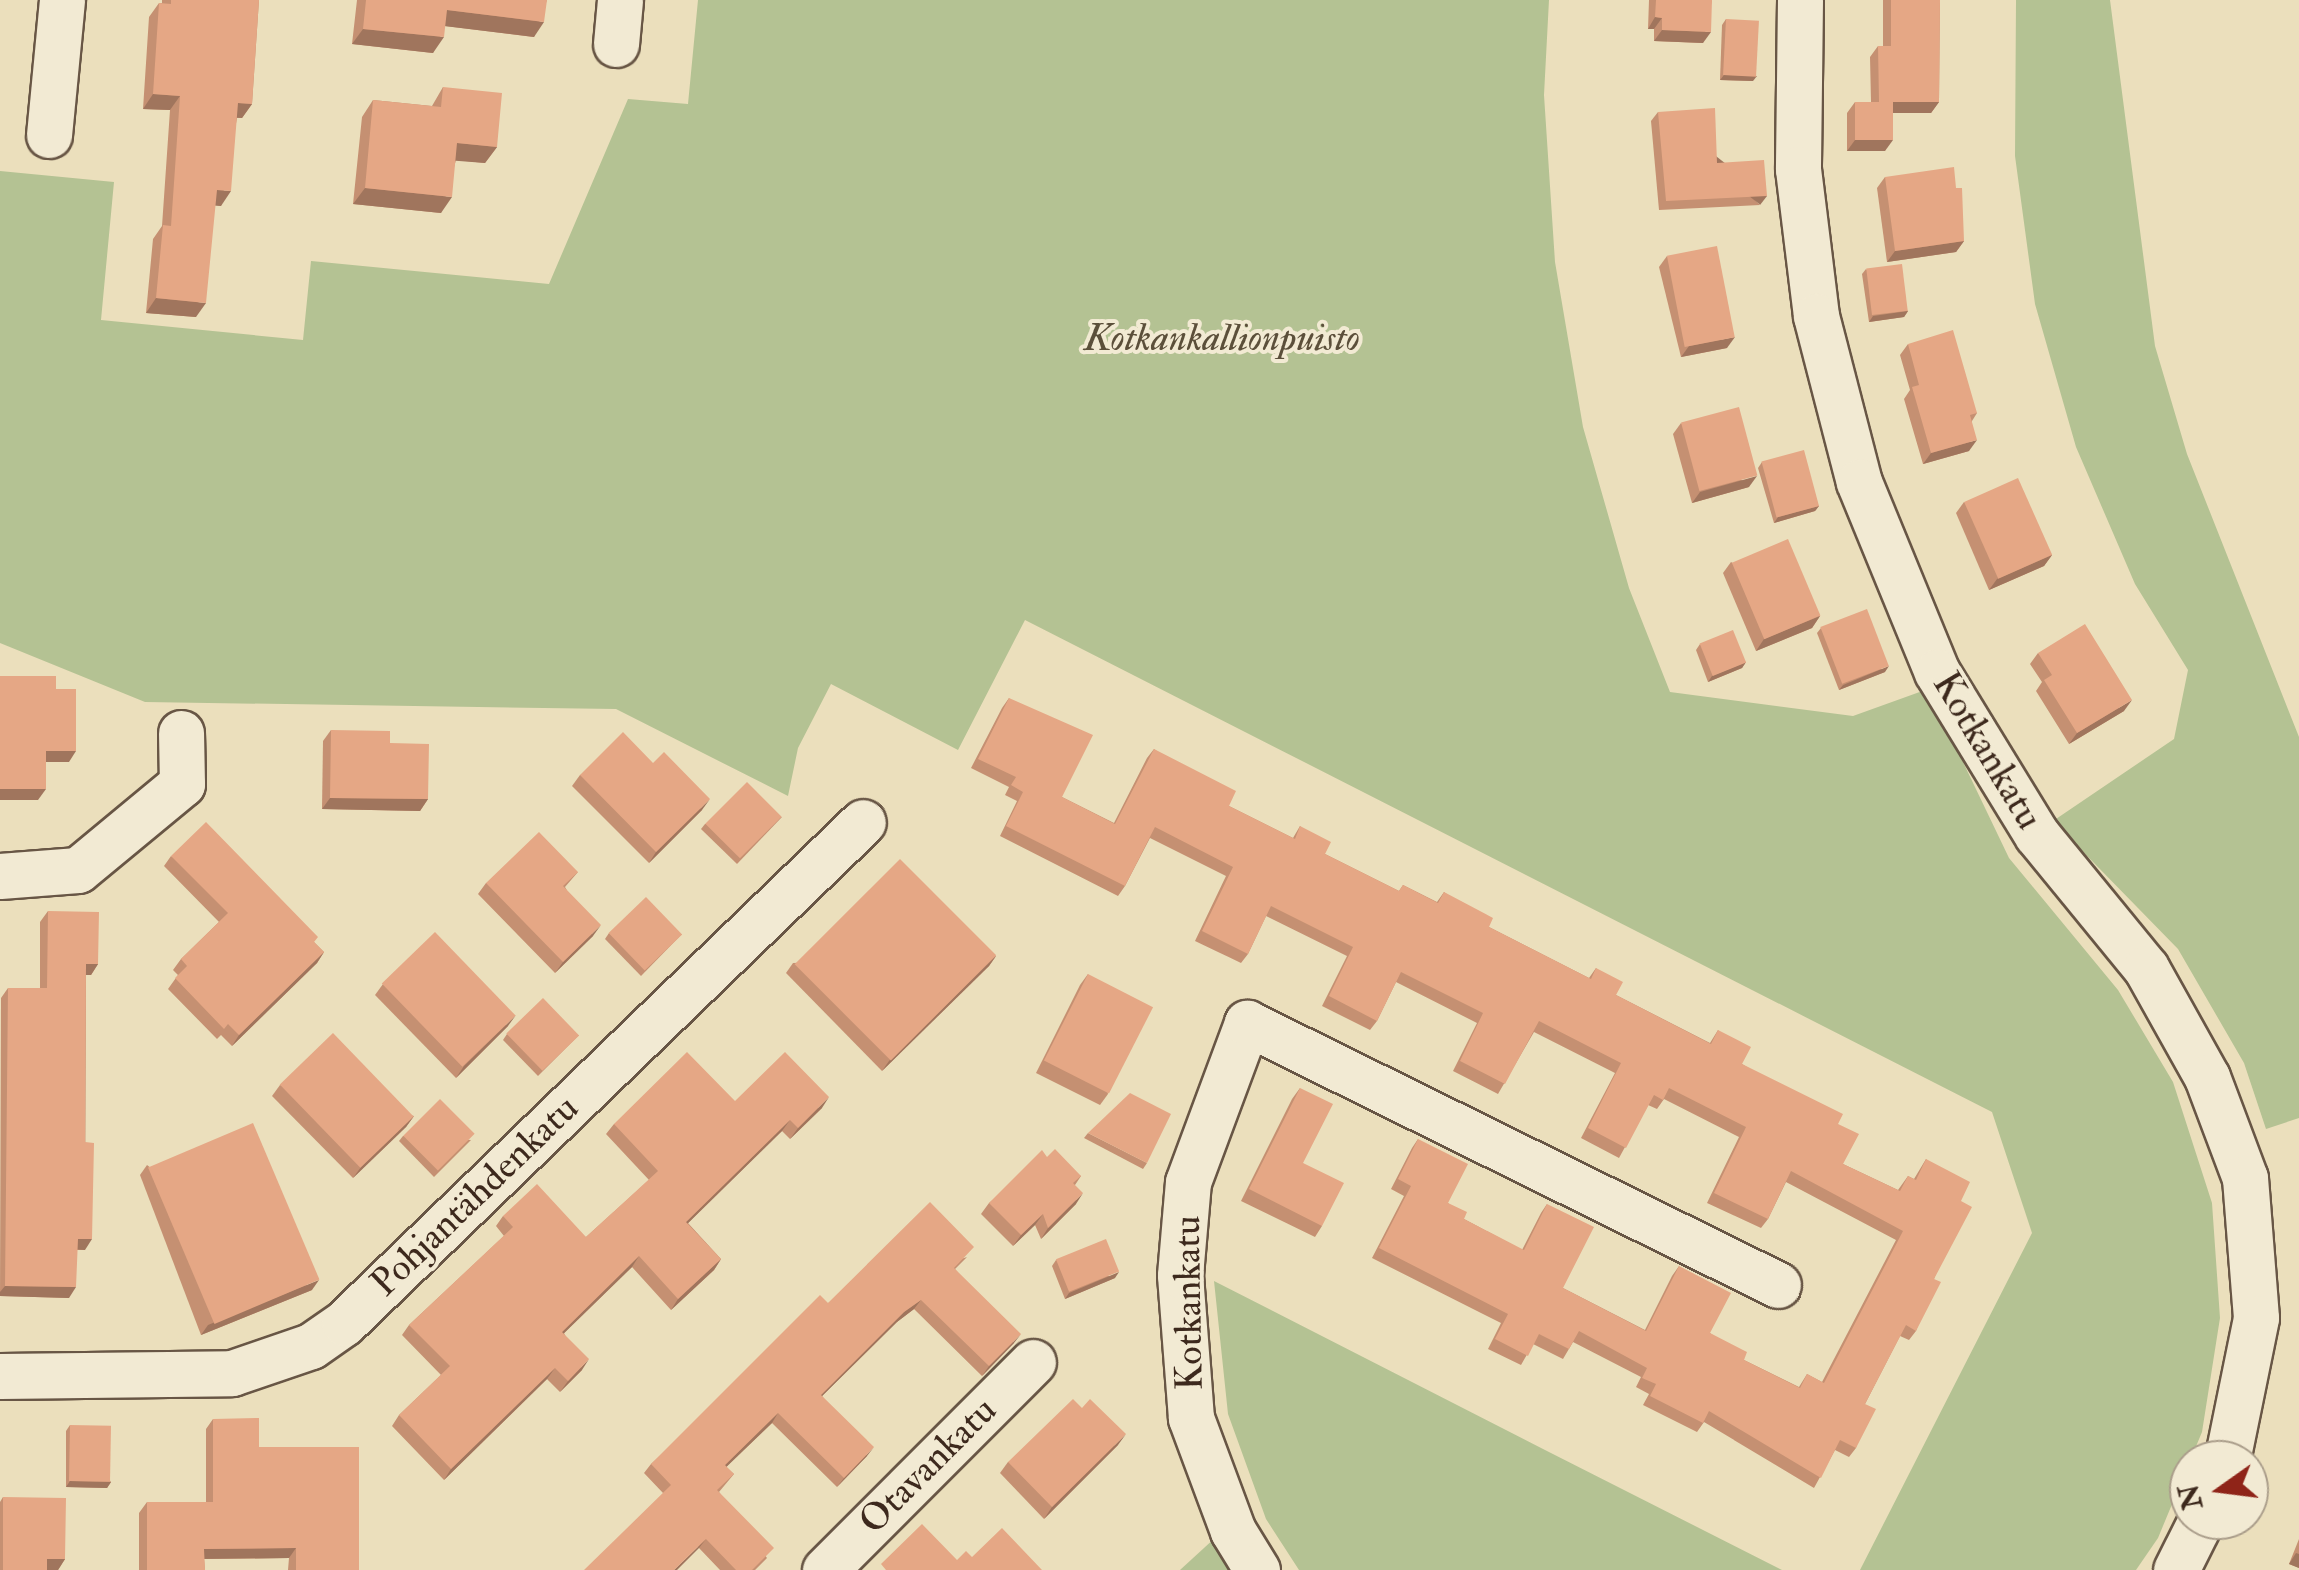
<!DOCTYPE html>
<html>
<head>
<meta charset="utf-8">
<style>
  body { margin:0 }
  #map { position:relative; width:2299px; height:1570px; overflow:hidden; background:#ebdfbc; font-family:"IM FELL Double Pica",serif }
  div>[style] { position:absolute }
  .green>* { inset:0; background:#b4c293 }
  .roads { filter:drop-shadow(2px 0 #685645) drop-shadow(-2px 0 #685645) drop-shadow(0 2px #685645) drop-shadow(0 -2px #685645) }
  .minor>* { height:45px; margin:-22.5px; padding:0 22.5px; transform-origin:22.5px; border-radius:22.5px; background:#f2ead3 }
  .wall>* { inset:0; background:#c59072 }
  .shaded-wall>* { inset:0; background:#a0755d; transform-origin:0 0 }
  .building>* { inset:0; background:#e5a785; transform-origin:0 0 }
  span { translate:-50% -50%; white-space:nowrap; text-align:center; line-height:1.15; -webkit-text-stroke:8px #f2ead3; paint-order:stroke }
  .park-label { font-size:38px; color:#5b4f3a; font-style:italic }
  .street-label { font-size:38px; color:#3d291d }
  .north { position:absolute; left:2169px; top:1440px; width:100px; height:100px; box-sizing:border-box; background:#f2ead3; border:2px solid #aa9d8a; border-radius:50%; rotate:256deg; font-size:28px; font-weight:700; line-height:40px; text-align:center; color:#3d291d }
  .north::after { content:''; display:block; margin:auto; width:35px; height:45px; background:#8f2418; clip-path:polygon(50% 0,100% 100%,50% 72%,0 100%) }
</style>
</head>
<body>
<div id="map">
  <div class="green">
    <div style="clip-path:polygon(698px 0,1549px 0,1544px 95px,1555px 262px,1583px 427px,1629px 588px,1670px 692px,1853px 716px,1928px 689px,2009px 858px,2118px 990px,2173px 1082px,2212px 1203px,2220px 1318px,2202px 1432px,2158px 1538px,2136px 1570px,1860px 1570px,2032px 1233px,1992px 1112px,1025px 620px,958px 750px,831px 684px,798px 748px,788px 796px,616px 709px,145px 702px,0 643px,0 171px,114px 182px,101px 320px,303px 340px,311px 261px,549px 284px,628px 99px,688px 104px)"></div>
    <div style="clip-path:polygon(2016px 0,2110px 0,2155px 346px,2187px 454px,2299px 737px,2299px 1118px,2266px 1129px,2244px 1063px,2178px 949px,2053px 821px,2174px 739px,2188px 670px,2135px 584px,2076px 447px,2035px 304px,2015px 156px)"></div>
    <div style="clip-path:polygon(1214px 1281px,1545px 1450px,1782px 1570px,1299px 1570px,1266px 1519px,1228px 1414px)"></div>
    <div style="clip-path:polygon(1216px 1537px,1231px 1570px,1180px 1570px)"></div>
  </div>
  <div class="roads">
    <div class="minor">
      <div style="left:1800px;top:0;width:169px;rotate:90.7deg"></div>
      <div style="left:1798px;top:169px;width:148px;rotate:83deg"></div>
      <div style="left:1816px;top:316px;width:171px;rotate:75.5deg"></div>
      <div style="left:1859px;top:482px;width:205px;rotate:67.7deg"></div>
      <div style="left:1937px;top:672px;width:191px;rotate:58.5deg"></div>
      <div style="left:2037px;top:835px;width:172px;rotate:50.7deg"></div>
      <div style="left:2146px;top:968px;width:125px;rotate:60.8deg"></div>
      <div style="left:2207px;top:1077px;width:108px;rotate:69.4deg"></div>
      <div style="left:2245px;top:1178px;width:140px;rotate:85.5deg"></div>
      <div style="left:2256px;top:1318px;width:145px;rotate:101.5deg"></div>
      <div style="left:616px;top:44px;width:44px;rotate:-84.8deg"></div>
      <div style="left:49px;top:135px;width:136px;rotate:-84.5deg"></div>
      <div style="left:0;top:876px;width:78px;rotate:-4.4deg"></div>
      <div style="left:78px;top:870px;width:135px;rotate:-39.6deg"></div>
      <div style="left:182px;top:784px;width:51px;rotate:-91.1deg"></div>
      <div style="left:0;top:1376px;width:232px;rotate:-0.7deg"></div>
      <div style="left:232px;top:1373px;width:83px;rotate:-18.9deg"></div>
      <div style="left:311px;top:1346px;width:40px;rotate:-34.9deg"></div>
      <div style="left:344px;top:1323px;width:721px;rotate:-43.99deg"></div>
      <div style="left:825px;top:1570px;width:294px;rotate:-45deg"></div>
      <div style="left:1257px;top:1570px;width:46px;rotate:-121.6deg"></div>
      <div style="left:1233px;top:1531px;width:121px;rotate:-110.4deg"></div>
      <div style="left:1191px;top:1418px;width:143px;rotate:-94.4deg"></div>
      <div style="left:1180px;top:1275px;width:93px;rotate:-85.1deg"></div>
      <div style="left:1188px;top:1182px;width:170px;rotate:-69.6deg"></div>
      <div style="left:1247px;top:1023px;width:592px;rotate:26.26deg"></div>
      <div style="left:2176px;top:1570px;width:56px;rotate:-63.4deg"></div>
    </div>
  </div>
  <div class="wall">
    <div style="clip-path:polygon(162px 0,259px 0,252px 104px,242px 118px,237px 118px,221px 206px,215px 205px,196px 317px,146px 313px,153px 239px,162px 226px,170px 110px,143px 109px,149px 17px,159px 3px,162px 3px)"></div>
    <div style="clip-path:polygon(357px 0,547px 0,534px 37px,445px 26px,433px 53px,352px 44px)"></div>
    <div style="clip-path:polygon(1649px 0,1712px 0,1703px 43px,1654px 41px,1654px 29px,1648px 29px)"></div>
    <div style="clip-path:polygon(1883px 0,1940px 0,1939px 102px,1931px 113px,1893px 113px,1885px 151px,1847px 151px,1847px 113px,1855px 102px,1871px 102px,1870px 57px,1878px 46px,1883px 46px)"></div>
    <div style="clip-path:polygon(1726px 19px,1753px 81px,1720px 80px,1722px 25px)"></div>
    <div style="clip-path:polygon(443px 87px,497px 147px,485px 163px,456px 160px,441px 213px,353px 204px,362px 117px,373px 100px,432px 106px)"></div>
    <div style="clip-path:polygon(1658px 112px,1717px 163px,1760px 205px,1659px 210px,1651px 121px)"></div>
    <div style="clip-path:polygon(1885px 177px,1964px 241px,1956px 252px,1887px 262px,1877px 188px)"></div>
    <div style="clip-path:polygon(1667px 256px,1727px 348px,1681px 357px,1659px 267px)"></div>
    <div style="clip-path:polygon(1866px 269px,1908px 311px,1904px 317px,1869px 322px,1862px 274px)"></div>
    <div style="clip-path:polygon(1908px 344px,1977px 413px,1972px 421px,1969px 451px,1923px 464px,1904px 399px,1910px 390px,1900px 355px)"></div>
    <div style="clip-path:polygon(1681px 423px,1749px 487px,1692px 503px,1673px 434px)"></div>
    <div style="clip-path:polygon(1762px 462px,1819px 506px,1815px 511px,1774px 523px,1758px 468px)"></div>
    <div style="clip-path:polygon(1964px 502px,2052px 555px,2044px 566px,1989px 590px,1956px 513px)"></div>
    <div style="clip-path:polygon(1731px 562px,1820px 616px,1812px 628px,1756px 651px,1723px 573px)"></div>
    <div style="clip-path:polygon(1821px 628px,1885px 672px,1839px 690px,1817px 633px)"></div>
    <div style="clip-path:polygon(1700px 644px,1746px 662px,1742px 668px,1708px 682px,1696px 650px)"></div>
    <div style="clip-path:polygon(2038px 653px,2124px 711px,2069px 744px,2036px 691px,2042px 682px,2030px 664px)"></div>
    <div style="clip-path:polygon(1009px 698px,1062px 797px,1114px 823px,1147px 758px,1154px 749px,1229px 806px,1293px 838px,1300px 826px,1325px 854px,1399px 891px,1403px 885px,1437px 902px,1444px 892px,1489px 927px,1589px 978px,1596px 968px,1616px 995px,1710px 1043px,1718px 1030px,1742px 1064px,1838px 1124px,1843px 1164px,1898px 1190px,1908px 1176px,1914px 1179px,1926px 1159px,1961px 1201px,1916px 1331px,1909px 1340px,1900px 1336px,1865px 1404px,1856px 1448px,1849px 1457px,1835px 1450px,1814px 1488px,1704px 1422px,1697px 1432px,1643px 1405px,1649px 1394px,1636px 1387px,1641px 1377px,1573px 1342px,1563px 1359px,1533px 1344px,1521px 1365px,1488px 1349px,1501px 1323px,1372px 1258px,1404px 1196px,1391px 1189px,1412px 1148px,1418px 1139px,1448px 1203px,1464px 1219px,1522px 1250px,1541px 1213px,1547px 1204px,1563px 1288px,1645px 1330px,1672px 1276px,1679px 1266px,1710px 1333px,1744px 1360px,1799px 1387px,1807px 1374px,1822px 1382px,1896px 1240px,1786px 1182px,1768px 1219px,1761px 1228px,1707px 1203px,1739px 1137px,1664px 1099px,1657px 1109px,1648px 1105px,1619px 1158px,1581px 1138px,1615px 1073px,1534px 1032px,1498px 1094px,1453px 1071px,1477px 1023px,1396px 982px,1377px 1021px,1370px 1030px,1322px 1006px,1347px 956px,1266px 916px,1248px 954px,1241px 963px,1195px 941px,1226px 876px,1150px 838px,1125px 886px,1118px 896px,1000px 836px,1017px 801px,1005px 795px,1009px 787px,971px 768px,1002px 708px)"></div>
    <div style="clip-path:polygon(331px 730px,390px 743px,428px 799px,420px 811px,322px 809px,323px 741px)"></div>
    <div style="clip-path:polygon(653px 763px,702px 810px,649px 863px,572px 786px,580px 775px)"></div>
    <div style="clip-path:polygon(782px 817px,737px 864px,701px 829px,705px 824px)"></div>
    <div style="clip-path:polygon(171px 856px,314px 942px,324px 952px,317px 963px,232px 1046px,221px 1035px,217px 1039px,168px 989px,178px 975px,173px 970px,181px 959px,219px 922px,164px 866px)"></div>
    <div style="clip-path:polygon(578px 872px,565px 887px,593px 936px,555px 973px,478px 894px,486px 883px)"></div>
    <div style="clip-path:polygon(48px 911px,98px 964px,91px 975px,86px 975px,85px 1250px,77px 1250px,69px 1298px,0 1296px,1px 998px,8px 988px,40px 988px,40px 922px)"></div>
    <div style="clip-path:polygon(609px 933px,682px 934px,641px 976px,605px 939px)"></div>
    <div style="clip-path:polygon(996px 956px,989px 966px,882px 1071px,786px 973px,793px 963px)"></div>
    <div style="clip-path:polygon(1088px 974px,1108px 1094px,1100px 1105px,1036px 1073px,1080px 985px)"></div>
    <div style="clip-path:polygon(383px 984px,508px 1026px,456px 1078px,375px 995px)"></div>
    <div style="clip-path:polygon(507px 1034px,579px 1035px,538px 1076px,503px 1040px)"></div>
    <div style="clip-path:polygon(280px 1085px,414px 1116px,406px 1127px,353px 1178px,272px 1096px)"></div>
    <div style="clip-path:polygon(1300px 1088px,1303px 1163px,1322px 1226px,1315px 1237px,1241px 1201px,1292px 1099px)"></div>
    <div style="clip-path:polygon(735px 1101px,822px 1108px,790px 1139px,782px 1131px,688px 1223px,721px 1259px,714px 1270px,671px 1310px,632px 1267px,564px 1333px,582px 1370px,560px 1392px,547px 1379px,444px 1480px,392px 1426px,399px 1415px,441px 1375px,402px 1335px,409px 1325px,504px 1236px,496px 1226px,503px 1216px,586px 1237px,649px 1180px,606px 1134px,614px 1124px)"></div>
    <div style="clip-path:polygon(1088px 1133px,1147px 1163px,1143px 1169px,1084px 1138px)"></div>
    <div style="clip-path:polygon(403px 1136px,471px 1140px,434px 1177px,399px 1141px)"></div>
    <div style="clip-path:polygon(1047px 1157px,1081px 1176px,1075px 1185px,1076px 1204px,1041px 1239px,1035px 1225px,1013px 1246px,981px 1214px,989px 1203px)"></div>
    <div style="clip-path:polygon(147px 1165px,312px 1290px,201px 1335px,140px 1175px)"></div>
    <div style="clip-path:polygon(967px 1257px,955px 1269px,1014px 1343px,982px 1376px,914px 1309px,897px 1322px,822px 1396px,867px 1456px,837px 1487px,772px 1423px,726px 1467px,734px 1474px,719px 1492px,767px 1558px,755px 1570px,720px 1570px,699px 1548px,663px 1493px,644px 1473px,651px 1464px,828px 1303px)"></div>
    <div style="clip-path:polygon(1056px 1260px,1115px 1278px,1065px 1299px,1052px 1266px)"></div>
    <div style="clip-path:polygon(213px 1419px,259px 1447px,359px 1570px,288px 1570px,289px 1558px,204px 1559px,205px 1570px,139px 1570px,139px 1513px,147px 1502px,206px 1502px,206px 1429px)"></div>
    <div style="clip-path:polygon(70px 1425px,111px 1482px,107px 1488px,66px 1487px,66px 1431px)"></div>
    <div style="clip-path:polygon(1118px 1445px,1044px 1519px,1000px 1473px,1008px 1462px)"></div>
    <div style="clip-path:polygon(3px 1497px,65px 1559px,58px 1570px,0 1570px,0 1502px)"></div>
    <div style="clip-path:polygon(2299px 1539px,2299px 1568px,2289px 1564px)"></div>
  </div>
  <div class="shaded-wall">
    <div style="clip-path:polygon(447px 10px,544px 22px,534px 37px,436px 25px)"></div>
    <div style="clip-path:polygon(1655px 17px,1662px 18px,1654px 29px,1648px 29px)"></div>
    <div style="clip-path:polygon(363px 29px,444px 37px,433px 53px,352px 44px)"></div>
    <div style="clip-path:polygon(1662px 30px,1711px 32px,1703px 43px,1654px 41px)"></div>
    <div style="clip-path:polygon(1724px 75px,1757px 76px,1753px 81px,1720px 80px)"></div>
    <div style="clip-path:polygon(153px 94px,180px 96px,170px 110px,143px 109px)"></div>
    <div style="clip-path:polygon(1881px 102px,1939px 102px,1931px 113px,1873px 113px)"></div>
    <div style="clip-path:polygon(238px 103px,252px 104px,242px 118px,228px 117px)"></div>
    <div style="clip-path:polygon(1855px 140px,1893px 140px,1885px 151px,1847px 151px)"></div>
    <div style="clip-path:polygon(457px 143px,497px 147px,485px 163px,446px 160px)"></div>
    <div style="clip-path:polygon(365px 188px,452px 197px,441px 213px,353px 204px)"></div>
    <div style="clip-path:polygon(217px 190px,231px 191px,221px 206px,207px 205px)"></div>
    <div style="left:1767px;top:196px;width:11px;height:101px;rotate:128deg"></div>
    <div style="clip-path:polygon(1964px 241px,1956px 252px,1887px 262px,1895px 251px)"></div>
    <div style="clip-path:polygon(156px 298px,206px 303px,196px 317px,146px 313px)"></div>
    <div style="clip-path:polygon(1908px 311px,1904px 317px,1869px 322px,1873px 316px)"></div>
    <div style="clip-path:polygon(1735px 337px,1727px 348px,1681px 357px,1689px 346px)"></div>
    <div style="clip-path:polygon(1977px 440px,1969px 451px,1923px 464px,1931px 453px)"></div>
    <div style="clip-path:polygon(1757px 476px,1749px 487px,1692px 503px,1700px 492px)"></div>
    <div style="clip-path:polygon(1819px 506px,1815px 511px,1774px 523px,1778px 517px)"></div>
    <div style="clip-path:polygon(2052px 555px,2044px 566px,1989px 590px,1997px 579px)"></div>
    <div style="clip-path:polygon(1820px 616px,1812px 628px,1756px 651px,1764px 639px)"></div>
    <div style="clip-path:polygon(1746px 662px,1742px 668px,1708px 682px,1712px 676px)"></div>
    <div style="clip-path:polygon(1889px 666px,1885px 672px,1839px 690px,1843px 685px)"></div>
    <div style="clip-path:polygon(2132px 700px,2124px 711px,2069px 744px,2077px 733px)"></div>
    <div style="clip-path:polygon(46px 751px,76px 751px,69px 762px,38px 762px)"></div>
    <div style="clip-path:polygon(0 789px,46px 789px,38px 800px,0 800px)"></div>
    <div style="clip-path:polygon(330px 798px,428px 799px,420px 811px,322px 809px)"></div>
    <div style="clip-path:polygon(710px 799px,702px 810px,649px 863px,656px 852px)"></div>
    <div style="clip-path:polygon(601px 925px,593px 936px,555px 973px,563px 962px)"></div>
    <div style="clip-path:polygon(324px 952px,317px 963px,232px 1046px,239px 1035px)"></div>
    <div style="clip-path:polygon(996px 956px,989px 966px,882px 1071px,889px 1061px)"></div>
    <div style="clip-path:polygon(86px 964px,98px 964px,91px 975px,79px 975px)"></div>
    <div style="clip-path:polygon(516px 1015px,508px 1026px,456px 1078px,464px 1066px)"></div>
    <div style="clip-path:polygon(829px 1097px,822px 1108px,790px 1139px,798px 1128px)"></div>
    <div style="clip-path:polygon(414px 1116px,406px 1127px,353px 1178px,361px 1167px)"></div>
    <div style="clip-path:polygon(790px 1120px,782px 1131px,679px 1232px,686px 1222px)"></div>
    <div style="clip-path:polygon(1083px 1193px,1076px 1204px,1041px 1239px,1048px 1228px)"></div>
    <div style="clip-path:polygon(1043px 1214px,1035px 1225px,1013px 1246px,1021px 1235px)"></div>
    <div style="clip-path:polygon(78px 1239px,92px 1239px,85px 1250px,70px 1249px)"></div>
    <div style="clip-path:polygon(639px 1256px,632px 1267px,555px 1342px,562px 1332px)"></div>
    <div style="clip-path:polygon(721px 1259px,714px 1270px,671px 1310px,678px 1299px)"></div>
    <div style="clip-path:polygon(1119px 1272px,1115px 1278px,1065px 1299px,1069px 1293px)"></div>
    <div style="clip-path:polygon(319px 1280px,312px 1290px,201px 1335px,208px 1325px)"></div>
    <div style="clip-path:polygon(5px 1286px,76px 1287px,69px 1298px,0 1296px,0 1292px)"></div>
    <div style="clip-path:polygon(921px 1300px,914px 1309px,897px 1322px,814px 1404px,821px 1395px,904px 1312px)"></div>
    <div style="clip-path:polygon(1021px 1334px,1014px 1343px,982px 1376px,989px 1366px)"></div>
    <div style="clip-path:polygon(589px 1359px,582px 1370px,560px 1392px,568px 1381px)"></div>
    <div style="clip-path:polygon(555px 1368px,547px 1379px,444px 1480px,451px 1469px)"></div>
    <div style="clip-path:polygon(778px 1413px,772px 1423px,718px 1475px,725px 1465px)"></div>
    <div style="clip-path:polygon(1126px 1434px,1118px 1445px,1044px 1519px,1052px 1507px)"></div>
    <div style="clip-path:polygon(874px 1447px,867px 1456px,837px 1487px,844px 1478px)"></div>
    <div style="clip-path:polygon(70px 1481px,111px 1482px,107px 1488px,66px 1487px)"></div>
    <div style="clip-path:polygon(706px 1539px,699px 1548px,677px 1570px,674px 1570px)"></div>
    <div style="clip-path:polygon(296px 1548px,289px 1558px,197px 1559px,204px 1549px)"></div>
    <div style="clip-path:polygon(2296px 1553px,2299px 1554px,2299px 1568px,2289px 1564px)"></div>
    <div style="clip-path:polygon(47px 1559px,65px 1559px,58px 1570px,40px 1570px)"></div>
  </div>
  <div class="building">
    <div style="clip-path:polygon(171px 0,259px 0,252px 104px,238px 103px,231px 191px,217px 190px,206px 303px,156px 298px,163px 225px,171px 226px,180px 96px,153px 94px,159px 3px,171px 4px)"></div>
    <div style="clip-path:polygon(366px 0,547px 0,544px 22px,447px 10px,444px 37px,363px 29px)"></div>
    <div style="clip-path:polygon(1656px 0,1712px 0,1711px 32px,1662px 30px,1662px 18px,1655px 17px)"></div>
    <div style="clip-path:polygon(1891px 0,1940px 0,1939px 102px,1881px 102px,1893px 102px,1893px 140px,1855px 140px,1855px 102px,1879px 102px,1878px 46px,1891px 46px)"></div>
    <div style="left:1726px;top:19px;width:33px;height:56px;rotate:3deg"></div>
    <div style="clip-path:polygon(443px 87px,502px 93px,497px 147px,457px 143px,452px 197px,365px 188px,373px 100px,441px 107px)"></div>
    <div style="clip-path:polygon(1715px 108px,1717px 163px,1764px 160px,1767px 196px,1666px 201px,1658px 112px)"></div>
    <div style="clip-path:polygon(1954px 167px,1956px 188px,1962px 188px,1964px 241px,1895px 251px,1885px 177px)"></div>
    <div style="left:1717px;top:246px;width:93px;height:51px;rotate:79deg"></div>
    <div style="left:1902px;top:264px;width:47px;height:36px;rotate:83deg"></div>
    <div style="clip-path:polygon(1953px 330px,1977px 413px,1970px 415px,1977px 440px,1931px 453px,1912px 387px,1919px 385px,1908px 344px)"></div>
    <div style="left:1739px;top:407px;width:71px;height:60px;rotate:75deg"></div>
    <div style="left:1804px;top:450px;width:58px;height:44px;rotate:75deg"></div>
    <div style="left:2018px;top:478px;width:84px;height:59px;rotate:66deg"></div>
    <div style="left:1788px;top:539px;width:83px;height:61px;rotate:67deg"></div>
    <div style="left:1867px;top:609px;width:61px;height:50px;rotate:69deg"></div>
    <div style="clip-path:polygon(2085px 624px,2132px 700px,2077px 733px,2044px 680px,2052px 675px,2038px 653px)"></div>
    <div style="left:1733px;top:630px;width:35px;height:36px;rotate:68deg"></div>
    <div style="clip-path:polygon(0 676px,56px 676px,56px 689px,76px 689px,76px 751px,46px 751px,46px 789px,0 789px)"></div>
    <div style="clip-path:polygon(1009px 698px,1093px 735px,1062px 797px,1115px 824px,1154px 749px,1236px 791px,1229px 806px,1295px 839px,1300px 826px,1331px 842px,1325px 854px,1399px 891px,1403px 885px,1438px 903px,1444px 892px,1493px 918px,1489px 927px,1591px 979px,1596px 968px,1623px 982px,1616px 995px,1711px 1044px,1718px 1030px,1751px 1047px,1742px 1064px,1843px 1114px,1838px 1124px,1859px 1134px,1843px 1164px,1900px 1191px,1908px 1176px,1916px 1180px,1926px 1159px,1970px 1182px,1961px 1201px,1972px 1207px,1934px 1279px,1941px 1282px,1916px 1331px,1906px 1325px,1865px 1404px,1876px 1409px,1856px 1448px,1840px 1440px,1821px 1478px,1709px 1411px,1703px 1423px,1650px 1396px,1656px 1384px,1642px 1378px,1647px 1368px,1579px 1331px,1569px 1349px,1539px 1334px,1528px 1356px,1495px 1339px,1508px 1314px,1379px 1248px,1411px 1186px,1398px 1179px,1418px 1139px,1468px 1164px,1448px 1203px,1467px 1212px,1464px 1219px,1524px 1250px,1547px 1204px,1594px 1227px,1563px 1288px,1646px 1331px,1679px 1266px,1731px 1293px,1710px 1333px,1747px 1352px,1744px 1360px,1800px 1388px,1807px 1374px,1824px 1383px,1903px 1231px,1791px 1171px,1768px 1219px,1714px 1193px,1746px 1127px,1669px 1088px,1663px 1100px,1654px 1095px,1626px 1148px,1588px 1128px,1621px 1063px,1539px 1021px,1505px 1084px,1460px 1061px,1483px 1013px,1401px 972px,1377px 1021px,1329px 996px,1353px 947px,1271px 906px,1248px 954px,1202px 931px,1233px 867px,1155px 827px,1125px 886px,1006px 826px,1023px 792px,1011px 785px,1016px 777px,978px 759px)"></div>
    <div style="clip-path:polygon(331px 730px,390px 731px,390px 743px,429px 744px,428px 799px,330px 798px)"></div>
    <div style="clip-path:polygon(623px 732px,653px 763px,664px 752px,710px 799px,656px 852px,580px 775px)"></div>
    <div style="left:747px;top:782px;width:49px;height:59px;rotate:45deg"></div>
    <div style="clip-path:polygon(206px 822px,318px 937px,314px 942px,324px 952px,239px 1035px,228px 1024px,224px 1029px,175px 978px,187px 966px,181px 959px,228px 913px,171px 856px)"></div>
    <div style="clip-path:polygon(539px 832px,578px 872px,563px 886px,601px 925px,563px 962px,486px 883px)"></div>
    <div style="left:900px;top:859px;width:136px;height:149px;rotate:45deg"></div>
    <div style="left:646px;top:897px;width:52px;height:52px;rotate:46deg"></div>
    <div style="clip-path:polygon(48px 911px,99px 912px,98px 964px,86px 964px,85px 1142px,94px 1143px,92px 1239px,78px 1239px,76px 1287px,5px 1286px,8px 988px,47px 988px)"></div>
    <div style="left:435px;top:932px;width:116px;height:74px;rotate:46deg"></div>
    <div style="left:1088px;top:974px;width:73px;height:97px;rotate:27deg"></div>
    <div style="left:543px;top:998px;width:52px;height:51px;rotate:46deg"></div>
    <div style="left:333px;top:1033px;width:116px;height:74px;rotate:46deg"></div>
    <div style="clip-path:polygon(687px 1052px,735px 1101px,785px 1052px,829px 1097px,798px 1128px,790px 1120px,686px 1222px,721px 1259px,678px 1299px,639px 1256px,562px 1332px,589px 1359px,568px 1381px,555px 1368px,451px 1469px,399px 1415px,450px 1366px,409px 1325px,513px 1227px,503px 1216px,537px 1184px,586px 1237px,658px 1171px,614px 1124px)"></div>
    <div style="clip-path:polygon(1300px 1088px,1333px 1104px,1303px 1163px,1344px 1183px,1322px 1226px,1249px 1189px)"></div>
    <div style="clip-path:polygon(1130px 1093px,1171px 1114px,1147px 1163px,1088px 1133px)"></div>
    <div style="left:440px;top:1099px;width:49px;height:52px;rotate:45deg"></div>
    <div style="left:253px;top:1123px;width:170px;height:114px;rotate:67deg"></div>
    <div style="clip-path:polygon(1055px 1149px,1081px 1176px,1073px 1183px,1083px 1193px,1048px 1228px,1043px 1214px,1021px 1235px,989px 1203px,1042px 1150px,1047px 1157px)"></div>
    <div style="clip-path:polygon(930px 1202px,974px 1247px,954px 1268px,1021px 1334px,989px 1366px,921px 1300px,904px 1312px,821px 1395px,874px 1447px,844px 1478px,778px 1413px,725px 1465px,734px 1474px,717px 1490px,774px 1548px,752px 1570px,736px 1570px,706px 1539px,674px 1570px,584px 1570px,671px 1485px,651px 1464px,820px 1295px,828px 1303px)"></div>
    <div style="left:1106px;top:1239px;width:35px;height:54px;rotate:68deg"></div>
    <div style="clip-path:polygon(1073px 1399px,1082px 1408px,1090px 1399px,1126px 1434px,1052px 1507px,1008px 1462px)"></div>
    <div style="clip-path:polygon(259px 1418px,259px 1447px,359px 1447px,359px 1570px,296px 1570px,296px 1548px,204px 1549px,205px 1570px,147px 1570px,147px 1502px,213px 1502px,213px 1419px)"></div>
    <div style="left:70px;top:1425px;width:41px;height:56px;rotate:1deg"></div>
    <div style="clip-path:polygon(3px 1497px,66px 1498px,65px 1559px,47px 1559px,47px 1570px,3px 1570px)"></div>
    <div style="clip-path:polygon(922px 1524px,957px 1560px,966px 1551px,972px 1557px,1002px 1528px,1042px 1570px,886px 1570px,881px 1564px)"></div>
  </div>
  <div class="park-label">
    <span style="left:1222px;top:339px">Kotkankallionpuisto</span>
  </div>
  <div class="street-label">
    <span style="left:1987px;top:751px;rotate:59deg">Kotkankatu</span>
    <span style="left:475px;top:1196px;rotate:-44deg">Pohjantähdenkatu</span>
    <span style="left:1189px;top:1303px;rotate:-91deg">Kotkankatu</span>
    <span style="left:928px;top:1466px;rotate:-45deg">Otavankatu</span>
  </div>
  <div class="north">N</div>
</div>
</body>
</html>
